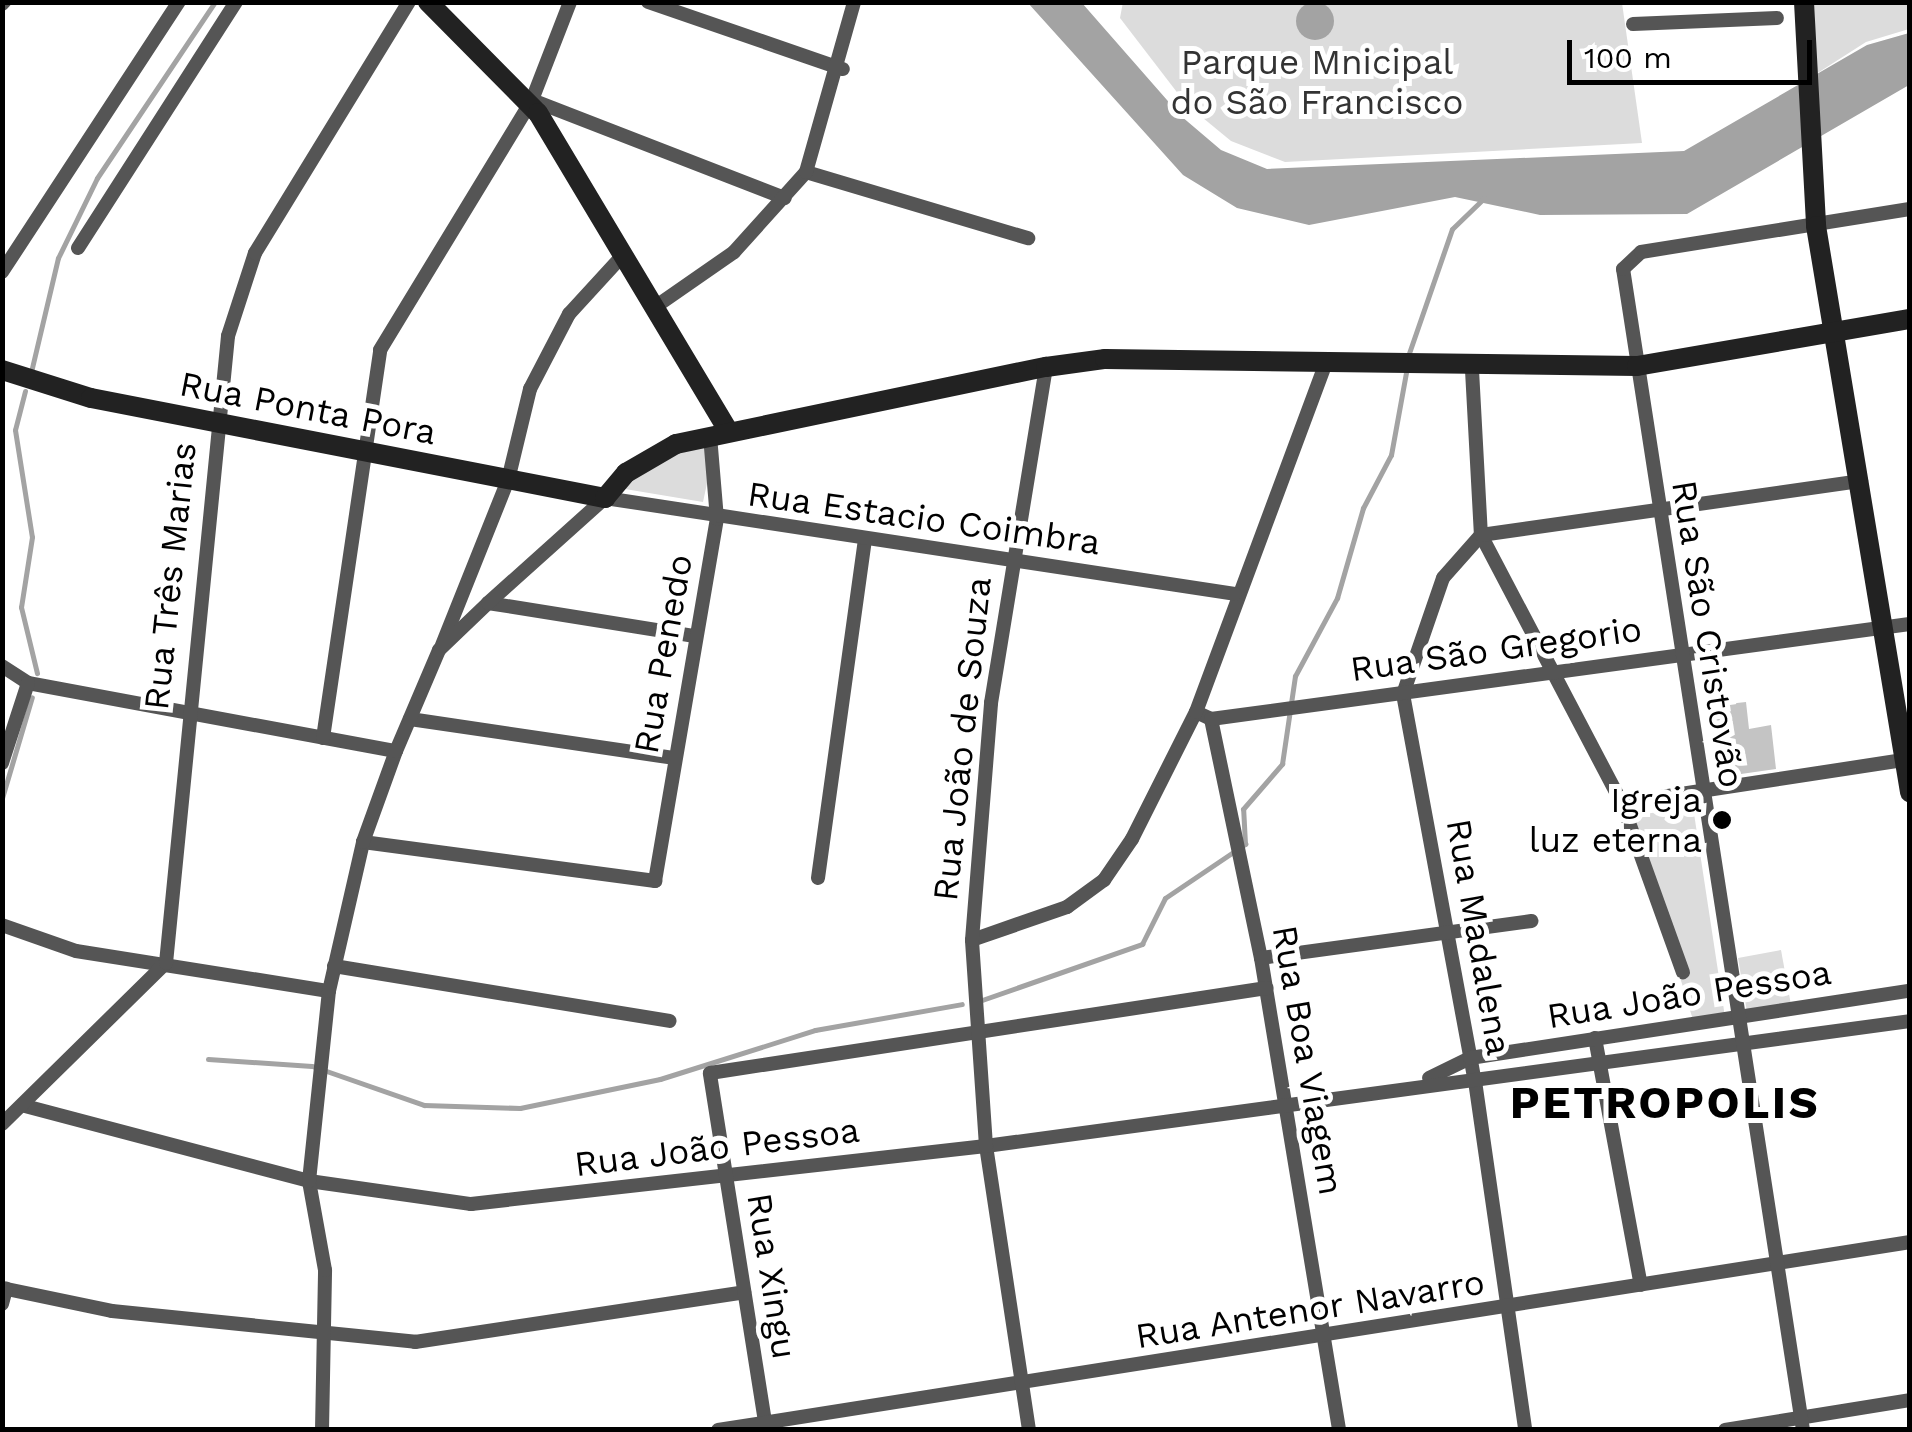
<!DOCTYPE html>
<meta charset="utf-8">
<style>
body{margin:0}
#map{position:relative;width:1912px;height:1432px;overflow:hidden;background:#fff;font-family:"Work Sans",sans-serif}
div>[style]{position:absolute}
.green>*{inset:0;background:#dcdcdc}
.water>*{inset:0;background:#a3a3a3}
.round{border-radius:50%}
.stream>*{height:5px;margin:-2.5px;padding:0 2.5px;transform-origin:2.5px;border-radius:2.5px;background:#a3a3a3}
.building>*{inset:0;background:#c4c4c4}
.street>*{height:14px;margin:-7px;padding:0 7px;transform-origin:7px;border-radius:7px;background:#555}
.secondary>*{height:20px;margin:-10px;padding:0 10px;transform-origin:10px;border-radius:10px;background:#222}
.dots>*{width:28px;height:28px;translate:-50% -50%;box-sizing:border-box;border:5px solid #fff;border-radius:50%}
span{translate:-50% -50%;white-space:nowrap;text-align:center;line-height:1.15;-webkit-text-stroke:10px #fff;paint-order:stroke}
.park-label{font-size:35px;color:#333}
.street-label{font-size:35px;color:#000}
.poi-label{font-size:35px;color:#000}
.right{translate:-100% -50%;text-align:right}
.district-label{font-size:45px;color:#000;font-weight:700;letter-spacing:2.5px}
.frame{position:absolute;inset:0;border:5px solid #000;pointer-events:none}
.scale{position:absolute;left:1567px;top:40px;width:245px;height:45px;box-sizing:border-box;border:5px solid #000;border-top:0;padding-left:12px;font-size:30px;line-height:35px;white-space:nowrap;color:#000;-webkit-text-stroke:8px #fff;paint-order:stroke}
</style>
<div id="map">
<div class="green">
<i style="clip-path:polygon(1123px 2px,1622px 3px,1642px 143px,1285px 162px,1231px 141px,1186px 104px,1120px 18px)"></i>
<i style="clip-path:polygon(1814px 3px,1909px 3px,1909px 29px,1866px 42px,1816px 74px)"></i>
<i style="clip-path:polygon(717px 437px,703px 502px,619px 488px,646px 464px)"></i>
<i style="clip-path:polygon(1693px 807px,1725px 1017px,1693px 1020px,1631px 816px)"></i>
<i style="clip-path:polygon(1781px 950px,1791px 1005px,1747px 1012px,1738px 958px)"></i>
</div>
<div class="water">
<i class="round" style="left:1296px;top:2px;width:38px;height:38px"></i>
<i style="clip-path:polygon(1028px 3px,1082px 3px,1181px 116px,1221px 150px,1267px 169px,1684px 151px,1867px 45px,1909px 33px,1909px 85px,1687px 214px,1540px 215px,1455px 197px,1309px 225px,1237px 208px,1183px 175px)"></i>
</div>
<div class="stream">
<i style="left:1408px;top:356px;width:134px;rotate:-70.9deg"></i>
<i style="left:1452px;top:229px;width:45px;rotate:-44.1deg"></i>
<i style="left:31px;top:372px;width:117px;rotate:-76.7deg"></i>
<i style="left:58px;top:258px;width:89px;rotate:-64deg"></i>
<i style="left:97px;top:178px;width:212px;rotate:-56.2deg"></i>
<i style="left:25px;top:391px;width:40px;rotate:104.4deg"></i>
<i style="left:15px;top:430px;width:108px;rotate:81deg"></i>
<i style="left:32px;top:537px;width:71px;rotate:98.9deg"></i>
<i style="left:21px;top:607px;width:68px;rotate:76.4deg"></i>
<i style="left:2px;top:798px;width:105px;rotate:-73.5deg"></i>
<i style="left:982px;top:1000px;width:170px;rotate:-19.3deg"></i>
<i style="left:1142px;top:944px;width:51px;rotate:-63.4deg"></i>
<i style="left:1165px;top:898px;width:97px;rotate:-34deg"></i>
<i style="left:1245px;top:844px;width:35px;rotate:-93deg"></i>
<i style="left:1243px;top:809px;width:60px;rotate:-49.1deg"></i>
<i style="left:1282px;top:764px;width:89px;rotate:-81.6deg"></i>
<i style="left:1295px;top:676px;width:89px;rotate:-61.7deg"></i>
<i style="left:1337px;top:598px;width:94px;rotate:-73.9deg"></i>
<i style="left:1363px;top:508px;width:60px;rotate:-62.2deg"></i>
<i style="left:1391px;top:455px;width:89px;rotate:-79.7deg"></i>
<i style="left:208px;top:1059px;width:104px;rotate:3.9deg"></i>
<i style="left:312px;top:1066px;width:119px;rotate:19.2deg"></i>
<i style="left:424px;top:1105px;width:96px;rotate:1.8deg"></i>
<i style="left:520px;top:1108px;width:143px;rotate:-11.7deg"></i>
<i style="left:660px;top:1079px;width:163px;rotate:-17.5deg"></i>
<i style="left:815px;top:1030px;width:149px;rotate:-10deg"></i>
</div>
<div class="building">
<i style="clip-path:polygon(1746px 702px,1749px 729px,1771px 725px,1776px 769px,1720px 777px,1710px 706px)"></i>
</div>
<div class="street">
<i style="left:648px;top:2px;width:206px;rotate:19deg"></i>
<i style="left:2px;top:4px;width:3px;rotate:-45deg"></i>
<i style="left:1633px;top:24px;width:144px;rotate:-2.4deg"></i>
<i style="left:532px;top:100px;width:271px;rotate:21.2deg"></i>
<i style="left:806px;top:172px;width:232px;rotate:16.6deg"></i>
<i style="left:78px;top:248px;width:292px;rotate:-57.3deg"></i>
<i style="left:2px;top:272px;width:323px;rotate:-56.8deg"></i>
<i style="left:655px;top:307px;width:96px;rotate:-34.8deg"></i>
<i style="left:734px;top:252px;width:108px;rotate:-48deg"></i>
<i style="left:806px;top:172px;width:177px;rotate:-74.2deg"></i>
<i style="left:1472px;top:370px;width:165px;rotate:86.9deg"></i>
<i style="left:1481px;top:535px;width:303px;rotate:62.3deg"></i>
<i style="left:1622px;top:803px;width:180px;rotate:70.2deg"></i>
<i style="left:1481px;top:535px;width:57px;rotate:131.5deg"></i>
<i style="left:1443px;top:578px;width:123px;rotate:109deg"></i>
<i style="left:1403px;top:694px;width:394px;rotate:79.5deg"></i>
<i style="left:1475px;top:1081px;width:353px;rotate:81.8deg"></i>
<i style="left:1481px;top:535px;width:384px;rotate:-8.1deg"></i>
<i style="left:488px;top:603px;width:208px;rotate:9.1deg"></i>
<i style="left:442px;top:645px;width:178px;rotate:-68.2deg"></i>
<i style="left:508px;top:480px;width:94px;rotate:-76.4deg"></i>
<i style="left:530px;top:389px;width:85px;rotate:-62.5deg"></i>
<i style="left:569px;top:314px;width:81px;rotate:-47.5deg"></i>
<i style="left:2px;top:666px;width:31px;rotate:33deg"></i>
<i style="left:28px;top:683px;width:374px;rotate:10.5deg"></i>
<i style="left:1196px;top:712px;width:17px;rotate:25deg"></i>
<i style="left:1211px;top:719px;width:244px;rotate:78.2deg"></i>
<i style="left:1261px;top:958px;width:478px;rotate:80.6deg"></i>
<i style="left:410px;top:719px;width:268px;rotate:8.4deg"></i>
<i style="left:1211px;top:719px;width:705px;rotate:-7.74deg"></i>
<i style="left:323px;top:738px;width:392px;rotate:-81.6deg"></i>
<i style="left:380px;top:350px;width:293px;rotate:-58.7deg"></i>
<i style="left:532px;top:100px;width:105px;rotate:-68.8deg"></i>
<i style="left:2px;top:763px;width:84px;rotate:-72deg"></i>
<i style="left:1622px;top:803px;width:291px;rotate:-8.7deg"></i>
<i style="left:363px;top:842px;width:295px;rotate:7.6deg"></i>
<i style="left:655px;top:881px;width:367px;rotate:-80.3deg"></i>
<i style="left:717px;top:519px;width:83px;rotate:-94.8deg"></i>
<i style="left:818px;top:878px;width:342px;rotate:-82.1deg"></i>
<i style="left:2px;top:925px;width:78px;rotate:19.4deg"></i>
<i style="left:76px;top:951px;width:256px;rotate:9deg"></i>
<i style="left:972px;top:940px;width:101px;rotate:-19.2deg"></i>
<i style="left:1067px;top:907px;width:46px;rotate:-36.1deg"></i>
<i style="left:1104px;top:880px;width:50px;rotate:-55.7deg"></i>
<i style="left:1132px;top:839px;width:142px;rotate:-63.3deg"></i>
<i style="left:1196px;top:712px;width:370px;rotate:-69.6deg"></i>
<i style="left:1261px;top:958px;width:273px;rotate:-7.8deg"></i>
<i style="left:334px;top:966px;width:340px;rotate:9.3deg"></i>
<i style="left:1595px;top:1038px;width:251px;rotate:79.5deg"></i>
<i style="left:1429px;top:1078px;width:46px;rotate:-26deg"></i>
<i style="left:1470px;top:1058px;width:445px;rotate:-8.7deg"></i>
<i style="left:25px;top:1106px;width:294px;rotate:14.8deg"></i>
<i style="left:309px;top:1181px;width:164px;rotate:8.1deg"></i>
<i style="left:471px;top:1204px;width:518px;rotate:-6.43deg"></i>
<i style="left:986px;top:1146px;width:932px;rotate:-7.7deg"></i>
<i style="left:2px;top:1124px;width:230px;rotate:-44.5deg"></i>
<i style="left:166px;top:963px;width:630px;rotate:-84.35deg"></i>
<i style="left:228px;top:336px;width:87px;rotate:-72deg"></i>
<i style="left:255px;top:253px;width:294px;rotate:-58.5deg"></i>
<i style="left:2px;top:1288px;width:112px;rotate:11.8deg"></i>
<i style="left:112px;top:1311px;width:305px;rotate:5.8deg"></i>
<i style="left:415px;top:1342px;width:333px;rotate:-8.6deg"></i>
<i style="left:2px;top:1304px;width:16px;rotate:-75deg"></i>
<i style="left:766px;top:1428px;width:359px;rotate:-99deg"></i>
<i style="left:710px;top:1073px;width:563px;rotate:-8.68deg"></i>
<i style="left:322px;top:1430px;width:160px;rotate:-88.9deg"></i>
<i style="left:325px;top:1270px;width:90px;rotate:-100.2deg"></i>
<i style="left:309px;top:1181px;width:191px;rotate:-84deg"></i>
<i style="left:329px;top:991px;width:153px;rotate:-77.1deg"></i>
<i style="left:363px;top:842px;width:97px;rotate:-70.1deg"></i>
<i style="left:396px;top:751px;width:110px;rotate:-66.9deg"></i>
<i style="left:439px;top:650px;width:68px;rotate:-43.8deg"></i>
<i style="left:488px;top:603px;width:157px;rotate:-41.9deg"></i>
<i style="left:605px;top:498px;width:637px;rotate:8.66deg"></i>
<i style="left:718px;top:1430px;width:1207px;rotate:-8.96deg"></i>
<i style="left:1029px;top:1430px;width:287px;rotate:-98.6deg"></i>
<i style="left:986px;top:1146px;width:206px;rotate:-93.9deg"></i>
<i style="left:972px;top:940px;width:238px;rotate:-85.4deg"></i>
<i style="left:991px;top:703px;width:340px;rotate:-80.7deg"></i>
<i style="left:1725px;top:1430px;width:187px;rotate:-9.2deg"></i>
<i style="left:1803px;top:1430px;width:1175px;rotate:-98.81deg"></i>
<i style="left:1623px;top:269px;width:25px;rotate:-43deg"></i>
<i style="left:1641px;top:252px;width:272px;rotate:-9.1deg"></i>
</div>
<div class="secondary">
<i style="left:428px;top:2px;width:156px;rotate:45.3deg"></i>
<i style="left:538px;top:113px;width:372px;rotate:59.1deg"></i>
<i style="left:1804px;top:2px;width:224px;rotate:86.9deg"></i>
<i style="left:1816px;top:226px;width:574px;rotate:80.57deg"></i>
<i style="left:2px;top:370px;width:93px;rotate:17.5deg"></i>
<i style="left:91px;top:398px;width:524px;rotate:11.01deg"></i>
<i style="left:605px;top:498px;width:33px;rotate:-50deg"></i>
<i style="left:626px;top:473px;width:58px;rotate:-30.1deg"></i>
<i style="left:676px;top:444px;width:378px;rotate:-11.8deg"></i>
<i style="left:1046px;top:367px;width:60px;rotate:-7.7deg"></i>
<i style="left:1105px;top:359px;width:532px;rotate:0.75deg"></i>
<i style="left:1637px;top:366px;width:277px;rotate:-9.8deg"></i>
</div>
<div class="dots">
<i style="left:1722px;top:820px;background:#000"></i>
</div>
<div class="park-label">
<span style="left:1317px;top:82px">Parque Mnicipal<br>do São Francisco</span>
</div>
<div class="street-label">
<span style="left:308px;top:408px;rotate:11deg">Rua Ponta Pora</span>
<span style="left:924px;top:518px;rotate:8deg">Rua Estacio Coimbra</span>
<span style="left:170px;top:576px;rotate:-84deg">Rua Três Marias</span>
<span style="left:1708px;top:634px;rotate:81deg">Rua São Cristovão</span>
<span style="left:1496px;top:649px;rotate:-8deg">Rua São Gregorio</span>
<span style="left:663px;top:654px;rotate:-80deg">Rua Penedo</span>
<span style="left:962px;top:739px;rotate:-84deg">Rua João de Souza</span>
<span style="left:1479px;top:937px;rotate:80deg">Rua Madalena</span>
<span style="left:1689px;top:994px;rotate:-9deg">Rua João Pessoa</span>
<span style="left:1308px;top:1060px;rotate:80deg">Rua Boa Viagem</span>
<span style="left:717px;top:1147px;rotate:-7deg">Rua João Pessoa</span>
<span style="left:772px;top:1276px;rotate:81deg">Rua Xingu</span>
<span style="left:1310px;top:1309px;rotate:-9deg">Rua Antenor Navarro</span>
</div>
<div class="poi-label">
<span class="right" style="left:1702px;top:820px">Igreja<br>luz eterna</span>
</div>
<div class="district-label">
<span style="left:1665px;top:1103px">PETROPOLIS</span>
</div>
<div class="frame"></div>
<div class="scale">100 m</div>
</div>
